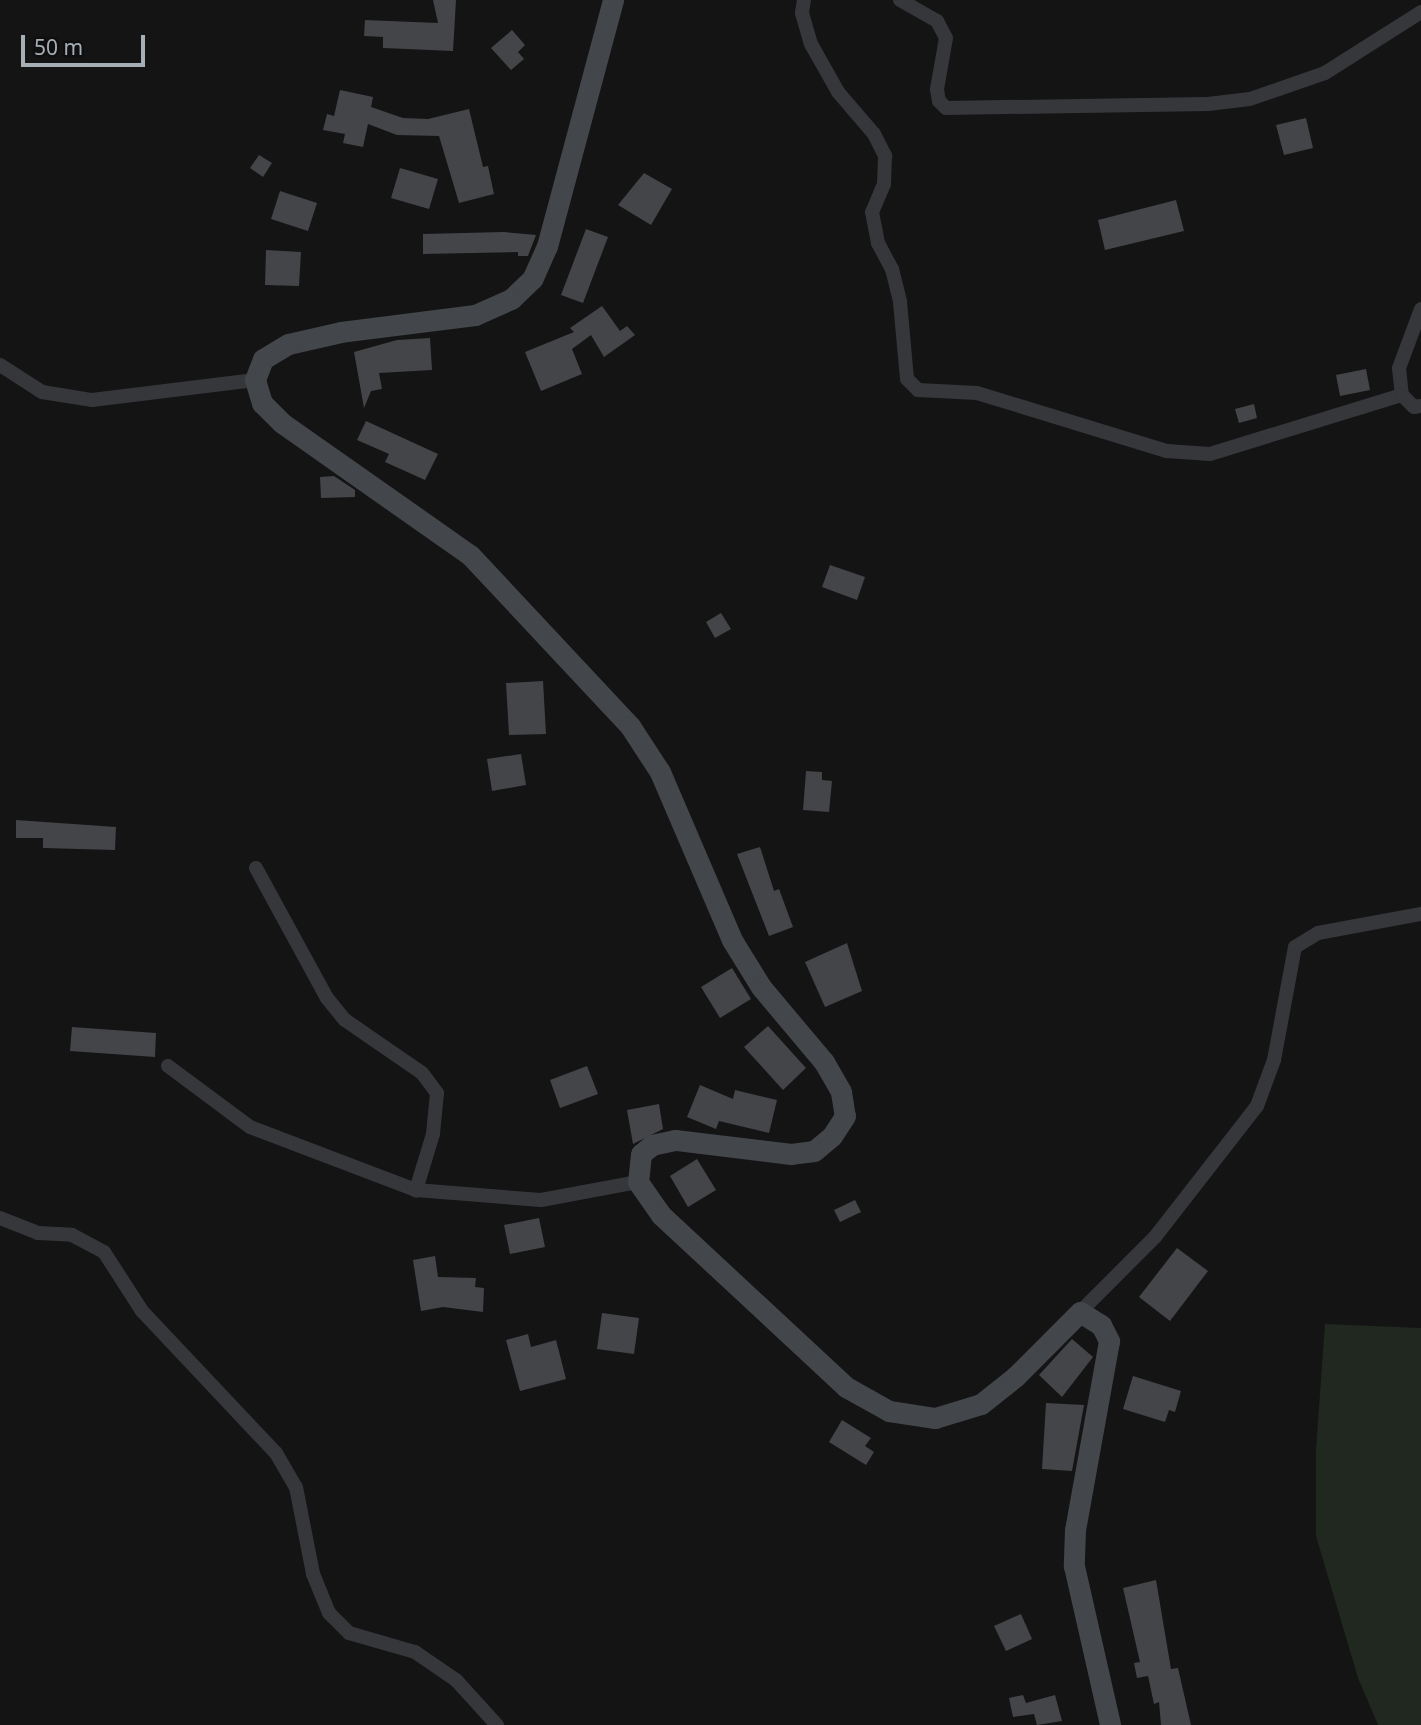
<!DOCTYPE html>
<style>
body{margin:0}
#map{position:relative;width:1421px;height:1725px;overflow:hidden;background:#141415;font-family:"Noto Sans",sans-serif}
div>[style]{position:absolute}
.green>*{inset:0;background:#202820}
.building>*{inset:0;background:#434548}
.minor>*{height:14px;margin:-7px;padding:0 7px;transform-origin:7px;border-radius:7px;background:#35373a}
.secondary>*{height:21px;margin:-10.5px;padding:0 10.5px;transform-origin:10.5px;border-radius:10.5px;background:#43464a}
span{translate:-50% -50%;white-space:nowrap;text-align:center;line-height:1.15;-webkit-text-stroke:6px #0f0f10;paint-order:stroke}
.scale{position:absolute;left:21px;top:35px;width:124px;height:32px;box-sizing:border-box;border:4px solid #a6aeb6;border-top:0;padding-left:9px;font-size:21px;line-height:24px;white-space:nowrap;color:#a6aeb6;-webkit-text-stroke:5px #0f0f10;paint-order:stroke}
</style>
<div id="map">
<div class="green">
<i style="clip-path:polygon(1325px 1324px,1421px 1328px,1421px 1725px,1378px 1725px,1358px 1678px,1316px 1536px,1316px 1450px)"></i>
</div>
<div class="building">
<i style="clip-path:polygon(433px 0,456px 0,453px 51px,383px 48px,383px 37px,364px 36px,365px 20px,438px 23px)"></i>
<i style="clip-path:polygon(512px 30px,525px 45px,518px 52px,524px 59px,511px 70px,491px 48px)"></i>
<i style="clip-path:polygon(340px 90px,373px 97px,371px 107px,403px 118px,428px 119px,469px 109px,483px 167px,488px 166px,494px 194px,459px 203px,439px 136px,397px 135px,368px 124px,363px 147px,343px 143px,345px 134px,323px 130px,327px 114px,334px 116px)"></i>
<i style="clip-path:polygon(1306px 118px,1313px 148px,1284px 155px,1276px 125px)"></i>
<i style="clip-path:polygon(259px 155px,272px 163px,263px 177px,250px 168px)"></i>
<i style="clip-path:polygon(400px 168px,438px 179px,429px 209px,391px 198px)"></i>
<i style="clip-path:polygon(644px 173px,672px 189px,651px 225px,618px 205px)"></i>
<i style="clip-path:polygon(280px 191px,317px 203px,308px 231px,271px 219px)"></i>
<i style="clip-path:polygon(1176px 200px,1184px 231px,1105px 250px,1098px 220px)"></i>
<i style="clip-path:polygon(586px 229px,608px 237px,583px 303px,561px 295px)"></i>
<i style="clip-path:polygon(504px 232px,536px 235px,528px 256px,518px 256px,518px 252px,423px 254px,423px 234px)"></i>
<i style="clip-path:polygon(266px 250px,301px 252px,299px 286px,265px 285px)"></i>
<i style="clip-path:polygon(602px 306px,620px 331px,627px 326px,635px 335px,604px 357px,591px 335px,572px 349px,582px 374px,541px 391px,525px 352px,574px 332px,570px 328px)"></i>
<i style="clip-path:polygon(430px 338px,432px 370px,379px 373px,382px 389px,371px 391px,364px 408px,354px 352px,397px 340px)"></i>
<i style="clip-path:polygon(1366px 369px,1370px 390px,1340px 396px,1336px 375px)"></i>
<i style="clip-path:polygon(1254px 404px,1257px 418px,1239px 423px,1235px 409px)"></i>
<i style="clip-path:polygon(366px 421px,438px 454px,425px 480px,385px 462px,389px 454px,357px 440px)"></i>
<i style="clip-path:polygon(334px 476px,355px 490px,355px 497px,321px 498px,320px 477px)"></i>
<i style="clip-path:polygon(830px 565px,865px 577px,857px 600px,822px 587px)"></i>
<i style="clip-path:polygon(721px 613px,731px 629px,715px 638px,706px 622px)"></i>
<i style="clip-path:polygon(543px 681px,546px 734px,509px 735px,506px 683px)"></i>
<i style="clip-path:polygon(521px 754px,526px 785px,492px 791px,487px 759px)"></i>
<i style="clip-path:polygon(806px 771px,822px 772px,822px 780px,832px 781px,829px 812px,803px 810px)"></i>
<i style="clip-path:polygon(16px 820px,116px 827px,115px 850px,43px 848px,43px 838px,16px 838px)"></i>
<i style="clip-path:polygon(760px 847px,774px 891px,779px 889px,793px 927px,769px 936px,737px 854px)"></i>
<i style="clip-path:polygon(847px 943px,862px 991px,825px 1007px,805px 962px)"></i>
<i style="clip-path:polygon(732px 968px,751px 999px,720px 1018px,701px 987px)"></i>
<i style="clip-path:polygon(768px 1026px,806px 1068px,783px 1090px,744px 1047px)"></i>
<i style="clip-path:polygon(72px 1027px,156px 1033px,155px 1057px,70px 1051px)"></i>
<i style="clip-path:polygon(587px 1066px,598px 1094px,560px 1108px,550px 1080px)"></i>
<i style="clip-path:polygon(700px 1085px,733px 1099px,735px 1090px,777px 1100px,769px 1133px,719px 1121px,716px 1129px,687px 1117px)"></i>
<i style="clip-path:polygon(659px 1104px,663px 1129px,633px 1144px,627px 1110px)"></i>
<i style="clip-path:polygon(697px 1159px,716px 1190px,688px 1207px,670px 1176px)"></i>
<i style="clip-path:polygon(855px 1200px,861px 1212px,840px 1222px,834px 1210px)"></i>
<i style="clip-path:polygon(539px 1218px,545px 1247px,510px 1254px,504px 1225px)"></i>
<i style="clip-path:polygon(1177px 1248px,1208px 1271px,1170px 1321px,1139px 1297px)"></i>
<i style="clip-path:polygon(435px 1256px,438px 1277px,476px 1278px,475px 1287px,484px 1288px,483px 1312px,443px 1307px,421px 1311px,413px 1260px)"></i>
<i style="clip-path:polygon(602px 1313px,639px 1318px,634px 1354px,597px 1349px)"></i>
<i style="clip-path:polygon(528px 1334px,531px 1347px,556px 1340px,566px 1379px,520px 1391px,506px 1340px)"></i>
<i style="clip-path:polygon(1072px 1339px,1093px 1357px,1062px 1397px,1039px 1375px)"></i>
<i style="clip-path:polygon(1133px 1376px,1181px 1391px,1175px 1412px,1169px 1410px,1165px 1422px,1123px 1409px)"></i>
<i style="clip-path:polygon(1046px 1403px,1084px 1405px,1072px 1471px,1042px 1469px)"></i>
<i style="clip-path:polygon(842px 1420px,871px 1438px,865px 1446px,874px 1452px,866px 1465px,829px 1442px)"></i>
<i style="clip-path:polygon(1156px 1580px,1171px 1669px,1178px 1668px,1191px 1725px,1161px 1725px,1159px 1702px,1154px 1704px,1148px 1676px,1137px 1678px,1134px 1663px,1140px 1662px,1123px 1588px)"></i>
<i style="clip-path:polygon(1021px 1614px,1032px 1639px,1006px 1651px,994px 1626px)"></i>
<i style="clip-path:polygon(1023px 1695px,1026px 1703px,1055px 1695px,1062px 1721px,1037px 1725px,1034px 1714px,1013px 1717px,1009px 1698px)"></i>
</div>
<div class="minor">
<i style="left:804px;top:0;width:13px;rotate:99deg"></i>
<i style="left:802px;top:13px;width:32px;rotate:74deg"></i>
<i style="left:811px;top:44px;width:55px;rotate:60.6deg"></i>
<i style="left:838px;top:92px;width:55px;rotate:49.4deg"></i>
<i style="left:874px;top:134px;width:25px;rotate:63deg"></i>
<i style="left:885px;top:156px;width:28px;rotate:92deg"></i>
<i style="left:884px;top:184px;width:30px;rotate:113deg"></i>
<i style="left:872px;top:212px;width:32px;rotate:79deg"></i>
<i style="left:878px;top:243px;width:30px;rotate:62deg"></i>
<i style="left:892px;top:269px;width:34px;rotate:76deg"></i>
<i style="left:900px;top:302px;width:77px;rotate:84.8deg"></i>
<i style="left:907px;top:379px;width:16px;rotate:45deg"></i>
<i style="left:918px;top:390px;width:59px;rotate:2.9deg"></i>
<i style="left:977px;top:393px;width:199px;rotate:17deg"></i>
<i style="left:1167px;top:451px;width:43px;rotate:4deg"></i>
<i style="left:1210px;top:454px;width:201px;rotate:-17.1deg"></i>
<i style="left:900px;top:0;width:43px;rotate:29.6deg"></i>
<i style="left:937px;top:21px;width:19px;rotate:62deg"></i>
<i style="left:946px;top:38px;width:52px;rotate:100deg"></i>
<i style="left:937px;top:89px;width:12px;rotate:81deg"></i>
<i style="left:939px;top:101px;width:10px;rotate:45deg"></i>
<i style="left:946px;top:108px;width:262px;rotate:-0.9deg"></i>
<i style="left:1208px;top:104px;width:42px;rotate:-6.8deg"></i>
<i style="left:1250px;top:99px;width:79px;rotate:-19.1deg"></i>
<i style="left:1325px;top:73px;width:114px;rotate:-32.4deg"></i>
<i style="left:1421px;top:309px;width:63px;rotate:110.4deg"></i>
<i style="left:1399px;top:368px;width:27px;rotate:84deg"></i>
<i style="left:1402px;top:395px;width:17px;rotate:45deg"></i>
<i style="left:1414px;top:407px;width:7px;rotate:-8deg"></i>
<i style="left:0;top:365px;width:50px;rotate:32.7deg"></i>
<i style="left:42px;top:392px;width:51px;rotate:9.1deg"></i>
<i style="left:92px;top:400px;width:164px;rotate:-7deg"></i>
<i style="left:256px;top:868px;width:148px;rotate:61.4deg"></i>
<i style="left:327px;top:998px;width:28px;rotate:51deg"></i>
<i style="left:345px;top:1020px;width:93px;rotate:34.5deg"></i>
<i style="left:422px;top:1073px;width:25px;rotate:53deg"></i>
<i style="left:437px;top:1093px;width:41px;rotate:95.6deg"></i>
<i style="left:433px;top:1134px;width:59px;rotate:106.9deg"></i>
<i style="left:168px;top:1066px;width:102px;rotate:36.6deg"></i>
<i style="left:250px;top:1127px;width:178px;rotate:20.8deg"></i>
<i style="left:416px;top:1190px;width:125px;rotate:4.6deg"></i>
<i style="left:541px;top:1200px;width:99px;rotate:-10.5deg"></i>
<i style="left:0;top:1218px;width:41px;rotate:21.5deg"></i>
<i style="left:38px;top:1233px;width:34px;rotate:3deg"></i>
<i style="left:72px;top:1235px;width:36px;rotate:28deg"></i>
<i style="left:104px;top:1252px;width:70px;rotate:57.2deg"></i>
<i style="left:142px;top:1311px;width:195px;rotate:46.7deg"></i>
<i style="left:276px;top:1453px;width:39px;rotate:60deg"></i>
<i style="left:296px;top:1487px;width:89px;rotate:78.9deg"></i>
<i style="left:313px;top:1574px;width:42px;rotate:67.7deg"></i>
<i style="left:329px;top:1613px;width:28px;rotate:45deg"></i>
<i style="left:349px;top:1633px;width:69px;rotate:16.1deg"></i>
<i style="left:415px;top:1652px;width:50px;rotate:34.3deg"></i>
<i style="left:456px;top:1680px;width:61px;rotate:47.7deg"></i>
<i style="left:1080px;top:1312px;width:106px;rotate:-45deg"></i>
<i style="left:1155px;top:1237px;width:166px;rotate:-52.1deg"></i>
<i style="left:1257px;top:1106px;width:49px;rotate:-69.7deg"></i>
<i style="left:1274px;top:1060px;width:115px;rotate:-79.5deg"></i>
<i style="left:1295px;top:947px;width:27px;rotate:-31deg"></i>
<i style="left:1318px;top:933px;width:105px;rotate:-10.5deg"></i>
</div>
<div class="secondary">
<i style="left:613px;top:0;width:255px;rotate:105deg"></i>
<i style="left:547px;top:246px;width:36px;rotate:114deg"></i>
<i style="left:532px;top:279px;width:29px;rotate:136deg"></i>
<i style="left:511px;top:299px;width:39px;rotate:156deg"></i>
<i style="left:475px;top:315px;width:135px;rotate:172.8deg"></i>
<i style="left:341px;top:332px;width:54px;rotate:167.2deg"></i>
<i style="left:288px;top:344px;width:29px;rotate:149deg"></i>
<i style="left:263px;top:359px;width:22px;rotate:111deg"></i>
<i style="left:255px;top:380px;width:24px;rotate:73deg"></i>
<i style="left:262px;top:403px;width:28px;rotate:45deg"></i>
<i style="left:282px;top:423px;width:230px;rotate:35.1deg"></i>
<i style="left:470px;top:555px;width:234px;rotate:46.9deg"></i>
<i style="left:630px;top:726px;width:55px;rotate:56.9deg"></i>
<i style="left:660px;top:772px;width:183px;rotate:66.8deg"></i>
<i style="left:732px;top:940px;width:55px;rotate:58.3deg"></i>
<i style="left:761px;top:987px;width:98px;rotate:50deg"></i>
<i style="left:824px;top:1062px;width:34px;rotate:60deg"></i>
<i style="left:841px;top:1092px;width:24px;rotate:81deg"></i>
<i style="left:845px;top:1116px;width:24px;rotate:123deg"></i>
<i style="left:832px;top:1136px;width:23px;rotate:140deg"></i>
<i style="left:814px;top:1151px;width:23px;rotate:173deg"></i>
<i style="left:791px;top:1154px;width:117px;rotate:-173.1deg"></i>
<i style="left:675px;top:1140px;width:24px;rotate:168deg"></i>
<i style="left:652px;top:1145px;width:14px;rotate:141deg"></i>
<i style="left:641px;top:1154px;width:28px;rotate:96deg"></i>
<i style="left:638px;top:1182px;width:40px;rotate:55.1deg"></i>
<i style="left:661px;top:1215px;width:253px;rotate:42.9deg"></i>
<i style="left:846px;top:1387px;width:49px;rotate:29.2deg"></i>
<i style="left:889px;top:1411px;width:47px;rotate:8.7deg"></i>
<i style="left:935px;top:1418px;width:48px;rotate:-16.9deg"></i>
<i style="left:981px;top:1404px;width:43px;rotate:-38.5deg"></i>
<i style="left:1015px;top:1377px;width:92px;rotate:-45deg"></i>
<i style="left:1080px;top:1312px;width:25px;rotate:32deg"></i>
<i style="left:1101px;top:1325px;width:18px;rotate:63deg"></i>
<i style="left:1109px;top:1341px;width:192px;rotate:100.2deg"></i>
<i style="left:1075px;top:1530px;width:36px;rotate:92deg"></i>
<i style="left:1074px;top:1566px;width:163px;rotate:77.2deg"></i>
</div>
<div class="scale">50 m</div>
</div>
